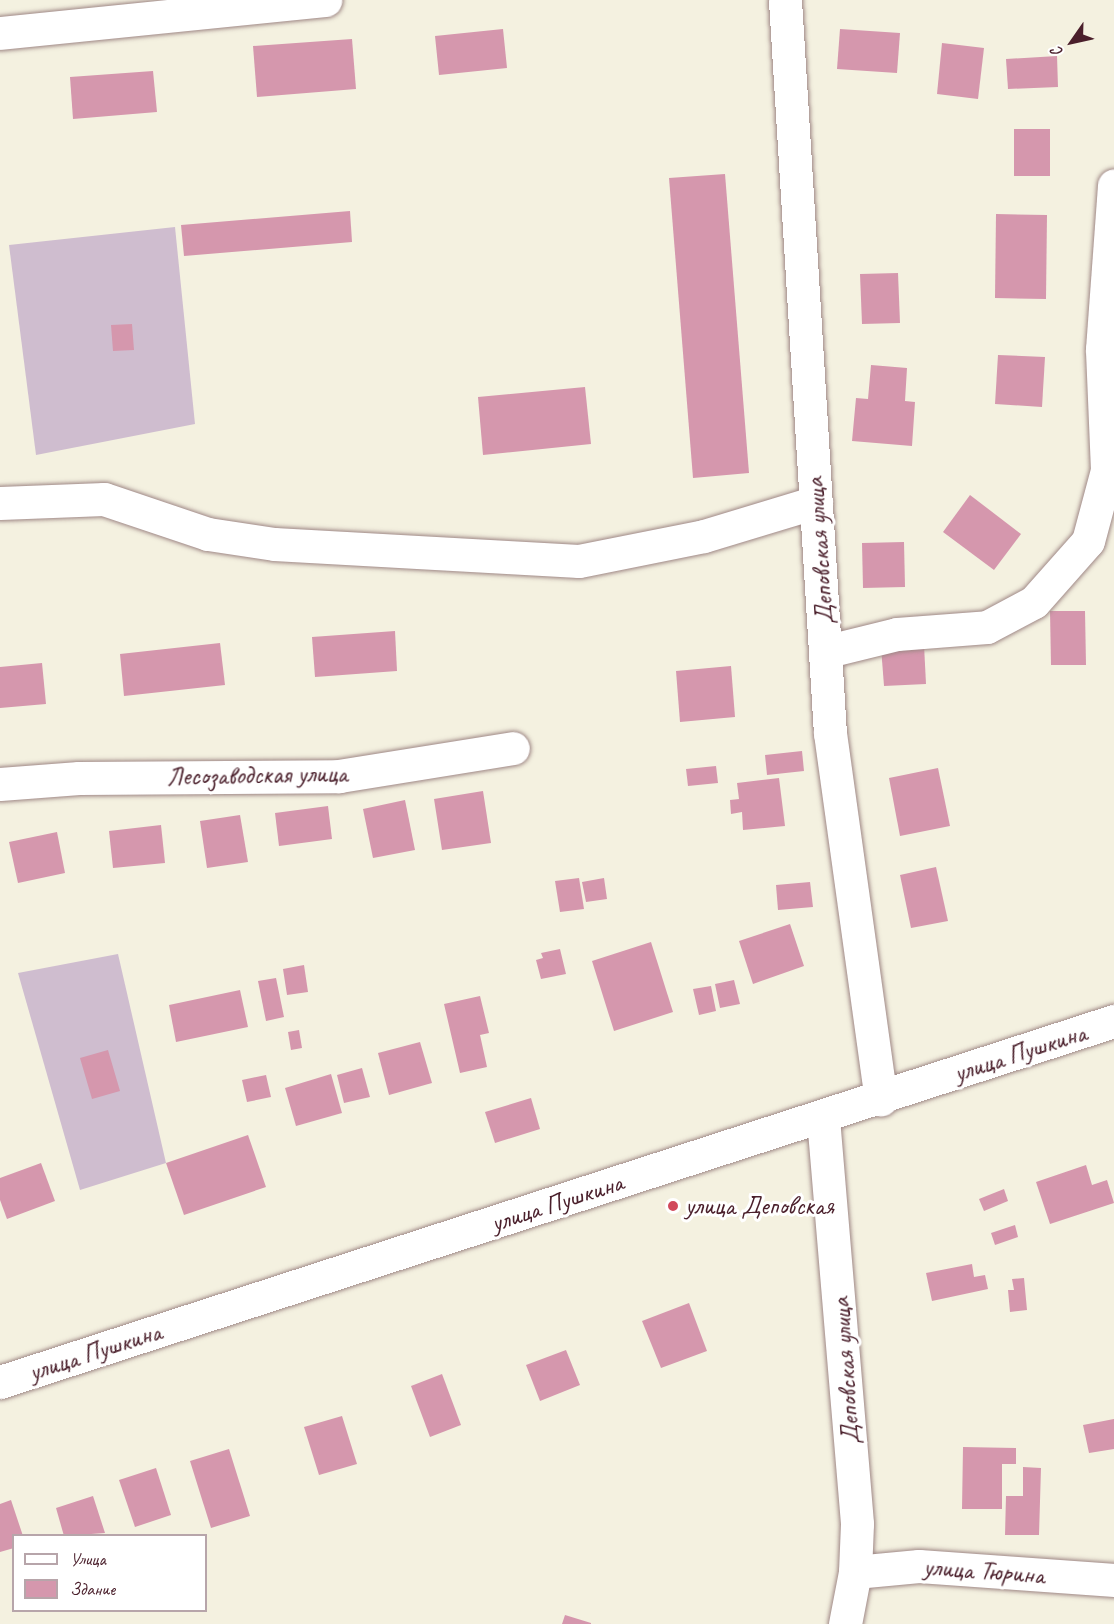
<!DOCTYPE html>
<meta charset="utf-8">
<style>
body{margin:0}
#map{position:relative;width:1114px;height:1624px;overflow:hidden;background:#f4f1e0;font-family:Caveat,sans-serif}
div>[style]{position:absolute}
.industrial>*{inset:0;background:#cfbdcf}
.building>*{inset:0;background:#d597ad}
.roads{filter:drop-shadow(0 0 2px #9f8886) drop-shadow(0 0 2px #9f8886)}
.minor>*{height:33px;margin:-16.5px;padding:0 16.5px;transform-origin:16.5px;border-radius:16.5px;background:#fff}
.dots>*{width:16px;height:16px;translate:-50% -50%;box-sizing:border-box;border:3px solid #fff;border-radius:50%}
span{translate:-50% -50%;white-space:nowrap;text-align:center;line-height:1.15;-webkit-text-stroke:6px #fff;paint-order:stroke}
.street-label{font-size:26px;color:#4a1f2b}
.poi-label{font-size:26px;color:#4a1f2b}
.left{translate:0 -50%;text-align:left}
.legend{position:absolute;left:12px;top:1534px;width:195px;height:78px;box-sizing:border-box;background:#fff;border:2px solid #b7a5aa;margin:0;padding:8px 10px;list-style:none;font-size:18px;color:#4a1f2b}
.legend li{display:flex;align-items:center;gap:12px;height:30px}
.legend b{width:30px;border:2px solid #b7a5aa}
.north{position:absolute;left:1042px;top:12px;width:60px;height:60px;-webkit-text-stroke:4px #fff;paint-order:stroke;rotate:236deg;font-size:16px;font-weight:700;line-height:24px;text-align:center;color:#4a1f2b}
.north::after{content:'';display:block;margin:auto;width:21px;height:27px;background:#4a1f2b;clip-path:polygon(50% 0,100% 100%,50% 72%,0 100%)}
</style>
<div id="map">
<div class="industrial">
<i style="clip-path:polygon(175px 227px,195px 424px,36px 455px,9px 245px)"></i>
<i style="clip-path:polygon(118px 954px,166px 1163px,80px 1190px,18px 973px)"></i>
</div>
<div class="building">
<i style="clip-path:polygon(503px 29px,507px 68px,439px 75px,435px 36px)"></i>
<i style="clip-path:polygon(840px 29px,900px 33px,897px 73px,837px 69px)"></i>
<i style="clip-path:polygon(352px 39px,356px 89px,257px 97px,253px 46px)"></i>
<i style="clip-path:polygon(942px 43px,984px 48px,978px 99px,937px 94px)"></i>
<i style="clip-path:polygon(1057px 56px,1058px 87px,1008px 89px,1006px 59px)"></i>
<i style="clip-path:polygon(153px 71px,157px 112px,73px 119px,70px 77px)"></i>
<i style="clip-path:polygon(1014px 129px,1050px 129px,1050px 176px,1014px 176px)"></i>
<i style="clip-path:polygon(725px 174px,749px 473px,693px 478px,669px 178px)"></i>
<i style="clip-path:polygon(350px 211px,352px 242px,184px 256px,181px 225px)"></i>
<i style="clip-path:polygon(996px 214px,1047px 215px,1046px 299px,995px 298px)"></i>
<i style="clip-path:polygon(898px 273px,900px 323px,862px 324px,860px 274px)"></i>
<i style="clip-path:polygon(132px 324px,134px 350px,113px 351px,111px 325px)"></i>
<i style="clip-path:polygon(998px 355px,1045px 357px,1042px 407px,995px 404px)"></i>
<i style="clip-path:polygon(871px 365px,907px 368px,905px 401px,915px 402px,912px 446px,852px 441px,856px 398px,868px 399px)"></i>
<i style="clip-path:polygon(585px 387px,591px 444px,483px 455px,478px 397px)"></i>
<i style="clip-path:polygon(970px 495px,1021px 534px,994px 570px,943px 532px)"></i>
<i style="clip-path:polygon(904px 542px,905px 587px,863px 588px,862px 543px)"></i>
<i style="clip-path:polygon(1050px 611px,1085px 611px,1086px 665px,1051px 665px)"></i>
<i style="clip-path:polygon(395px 631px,397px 671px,315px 677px,312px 637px)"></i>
<i style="clip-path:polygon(220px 643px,225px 685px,124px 696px,120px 654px)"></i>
<i style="clip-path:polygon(924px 645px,926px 684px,884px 686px,881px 647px)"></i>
<i style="clip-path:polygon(42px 663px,46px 704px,0 708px,0 667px)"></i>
<i style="clip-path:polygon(731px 666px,735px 717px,680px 722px,676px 671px)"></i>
<i style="clip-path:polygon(802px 751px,804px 771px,767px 775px,765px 755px)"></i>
<i style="clip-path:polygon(716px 766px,718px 783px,688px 786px,686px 769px)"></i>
<i style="clip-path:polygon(938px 768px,950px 826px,900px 836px,889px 778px)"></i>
<i style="clip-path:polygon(779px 778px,785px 826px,743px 830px,742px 812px,731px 814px,730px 800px,739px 799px,737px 783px)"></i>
<i style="clip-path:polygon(483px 791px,491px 843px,442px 850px,434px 799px)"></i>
<i style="clip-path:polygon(405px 800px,415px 850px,373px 858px,363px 809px)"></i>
<i style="clip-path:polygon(328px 806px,332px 839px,279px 846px,275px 813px)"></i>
<i style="clip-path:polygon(240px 815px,248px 862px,207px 868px,200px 821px)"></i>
<i style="clip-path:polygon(161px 825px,165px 863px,113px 868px,109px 831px)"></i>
<i style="clip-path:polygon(57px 832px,65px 873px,18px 883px,9px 842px)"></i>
<i style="clip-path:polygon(936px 867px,948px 921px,911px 928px,900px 875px)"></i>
<i style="clip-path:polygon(579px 878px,584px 909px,560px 912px,555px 881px)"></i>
<i style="clip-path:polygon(604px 878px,607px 899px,586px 902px,582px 882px)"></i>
<i style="clip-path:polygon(810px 882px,813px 907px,778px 910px,776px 885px)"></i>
<i style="clip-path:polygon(790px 924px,804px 966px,753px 984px,739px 941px)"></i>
<i style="clip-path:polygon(651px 942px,673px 1012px,614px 1031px,592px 961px)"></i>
<i style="clip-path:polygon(560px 949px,566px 974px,541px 979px,536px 960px,543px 958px,541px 953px)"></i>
<i style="clip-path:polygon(304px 965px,308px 992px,287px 995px,283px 969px)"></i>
<i style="clip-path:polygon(276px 978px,284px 1017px,266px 1021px,258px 981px)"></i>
<i style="clip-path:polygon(734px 980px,740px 1004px,720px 1008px,715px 984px)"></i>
<i style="clip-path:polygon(711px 986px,716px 1011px,699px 1015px,693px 989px)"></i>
<i style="clip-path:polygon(240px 990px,248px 1027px,176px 1042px,169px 1005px)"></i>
<i style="clip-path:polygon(480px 996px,489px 1033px,480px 1035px,487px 1067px,460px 1073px,444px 1004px)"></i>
<i style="clip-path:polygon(299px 1030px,302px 1048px,291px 1050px,288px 1032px)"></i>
<i style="clip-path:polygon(420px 1042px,432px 1083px,389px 1095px,378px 1053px)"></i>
<i style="clip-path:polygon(108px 1050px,120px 1091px,92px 1099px,80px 1058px)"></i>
<i style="clip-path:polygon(362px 1068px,370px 1097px,344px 1103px,337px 1075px)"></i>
<i style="clip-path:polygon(331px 1074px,342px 1113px,296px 1126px,285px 1088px)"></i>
<i style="clip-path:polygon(266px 1075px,271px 1097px,247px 1102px,242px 1080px)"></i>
<i style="clip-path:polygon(531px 1098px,540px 1129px,495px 1143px,485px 1112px)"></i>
<i style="clip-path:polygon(248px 1135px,266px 1187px,184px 1215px,166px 1163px)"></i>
<i style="clip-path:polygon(41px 1163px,55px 1201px,7px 1219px,0 1200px,0 1178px)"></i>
<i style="clip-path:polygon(1086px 1165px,1092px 1185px,1107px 1180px,1114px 1203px,1050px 1224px,1036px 1182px)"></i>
<i style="clip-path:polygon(1004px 1189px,1008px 1201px,984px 1211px,979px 1199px)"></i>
<i style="clip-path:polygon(1015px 1225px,1018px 1237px,995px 1245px,991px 1233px)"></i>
<i style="clip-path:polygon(972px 1264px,974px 1277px,985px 1275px,988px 1289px,932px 1301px,926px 1273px)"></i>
<i style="clip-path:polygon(1024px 1278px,1027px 1310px,1010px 1312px,1008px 1290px,1014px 1290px,1012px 1279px)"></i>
<i style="clip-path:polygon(689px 1303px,707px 1351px,661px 1368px,642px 1321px)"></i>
<i style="clip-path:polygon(566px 1350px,580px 1385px,540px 1401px,526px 1365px)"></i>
<i style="clip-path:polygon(442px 1374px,461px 1425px,430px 1437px,411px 1386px)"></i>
<i style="clip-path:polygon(342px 1416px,357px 1464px,319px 1475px,304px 1427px)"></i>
<i style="clip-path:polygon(1114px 1419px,1114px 1449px,1089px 1453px,1083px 1425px)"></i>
<i style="clip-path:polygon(963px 1447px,1016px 1448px,1016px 1464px,1002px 1464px,1002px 1509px,962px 1509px)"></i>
<i style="clip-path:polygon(229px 1449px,250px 1516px,211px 1528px,190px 1461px)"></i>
<i style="clip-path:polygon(1023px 1467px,1041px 1468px,1039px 1535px,1005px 1535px,1006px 1496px,1023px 1496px)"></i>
<i style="clip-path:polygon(156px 1468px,171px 1515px,135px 1527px,119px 1480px)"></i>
<i style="clip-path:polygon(93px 1496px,105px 1533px,64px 1536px,56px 1508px)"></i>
<i style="clip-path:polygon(11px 1500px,23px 1536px,14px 1536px,14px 1548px,0 1552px,0 1504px)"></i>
<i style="clip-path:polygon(565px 1615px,591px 1623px,591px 1624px,562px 1624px)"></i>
</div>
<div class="roads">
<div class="minor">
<i style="left:785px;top:0;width:734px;rotate:86.49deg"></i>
<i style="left:830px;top:733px;width:370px;rotate:82.1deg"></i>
<i style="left:0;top:33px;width:327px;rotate:-5.8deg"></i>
<i style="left:0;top:503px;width:104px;rotate:-2.2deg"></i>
<i style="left:104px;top:499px;width:110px;rotate:18.6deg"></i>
<i style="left:208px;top:534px;width:67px;rotate:8.6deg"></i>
<i style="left:274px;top:544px;width:305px;rotate:3.2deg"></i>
<i style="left:579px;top:561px;width:127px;rotate:-11.3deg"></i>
<i style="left:704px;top:536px;width:117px;rotate:-16.9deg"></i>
<i style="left:828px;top:651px;width:71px;rotate:-13.8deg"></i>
<i style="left:897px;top:634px;width:90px;rotate:-4.4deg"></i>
<i style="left:987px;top:627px;width:53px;rotate:-28deg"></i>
<i style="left:1034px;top:602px;width:81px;rotate:-48.5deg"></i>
<i style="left:1088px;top:541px;width:73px;rotate:-75deg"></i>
<i style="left:1107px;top:470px;width:121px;rotate:-92.4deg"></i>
<i style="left:1102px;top:349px;width:164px;rotate:-85.8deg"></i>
<i style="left:0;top:784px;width:79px;rotate:-4.3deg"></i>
<i style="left:79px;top:778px;width:260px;rotate:-0.4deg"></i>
<i style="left:339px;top:776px;width:176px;rotate:-9.1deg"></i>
<i style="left:823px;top:1118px;width:407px;rotate:85.2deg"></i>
<i style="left:857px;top:1524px;width:48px;rotate:92.4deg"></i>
<i style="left:855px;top:1572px;width:53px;rotate:100.9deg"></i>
<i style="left:0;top:1382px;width:1171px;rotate:-17.96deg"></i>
<i style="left:855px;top:1572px;width:64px;rotate:-5.4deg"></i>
<i style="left:919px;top:1566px;width:196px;rotate:4.1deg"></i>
</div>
</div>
<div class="dots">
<i style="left:673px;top:1206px;background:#d1495b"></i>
</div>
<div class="street-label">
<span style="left:820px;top:551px;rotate:-94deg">Деповская улица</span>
<span style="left:257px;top:775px;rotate:-1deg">Лесозаводская улица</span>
<span style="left:1020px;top:1053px;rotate:-18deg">улица Пушкина</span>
<span style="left:557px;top:1203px;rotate:-18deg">улица Пушкина</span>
<span style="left:95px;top:1352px;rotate:-18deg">улица Пушкина</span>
<span style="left:846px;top:1371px;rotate:-94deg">Деповская улица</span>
<span style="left:984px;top:1571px;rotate:4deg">улица Тюрина</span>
</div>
<div class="poi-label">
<span class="left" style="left:685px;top:1206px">улица Деповская</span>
</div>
<ul class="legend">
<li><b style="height:8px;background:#fff"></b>Улица</li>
<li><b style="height:16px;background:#d597ad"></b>Здание</li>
</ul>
<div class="north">С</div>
</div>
